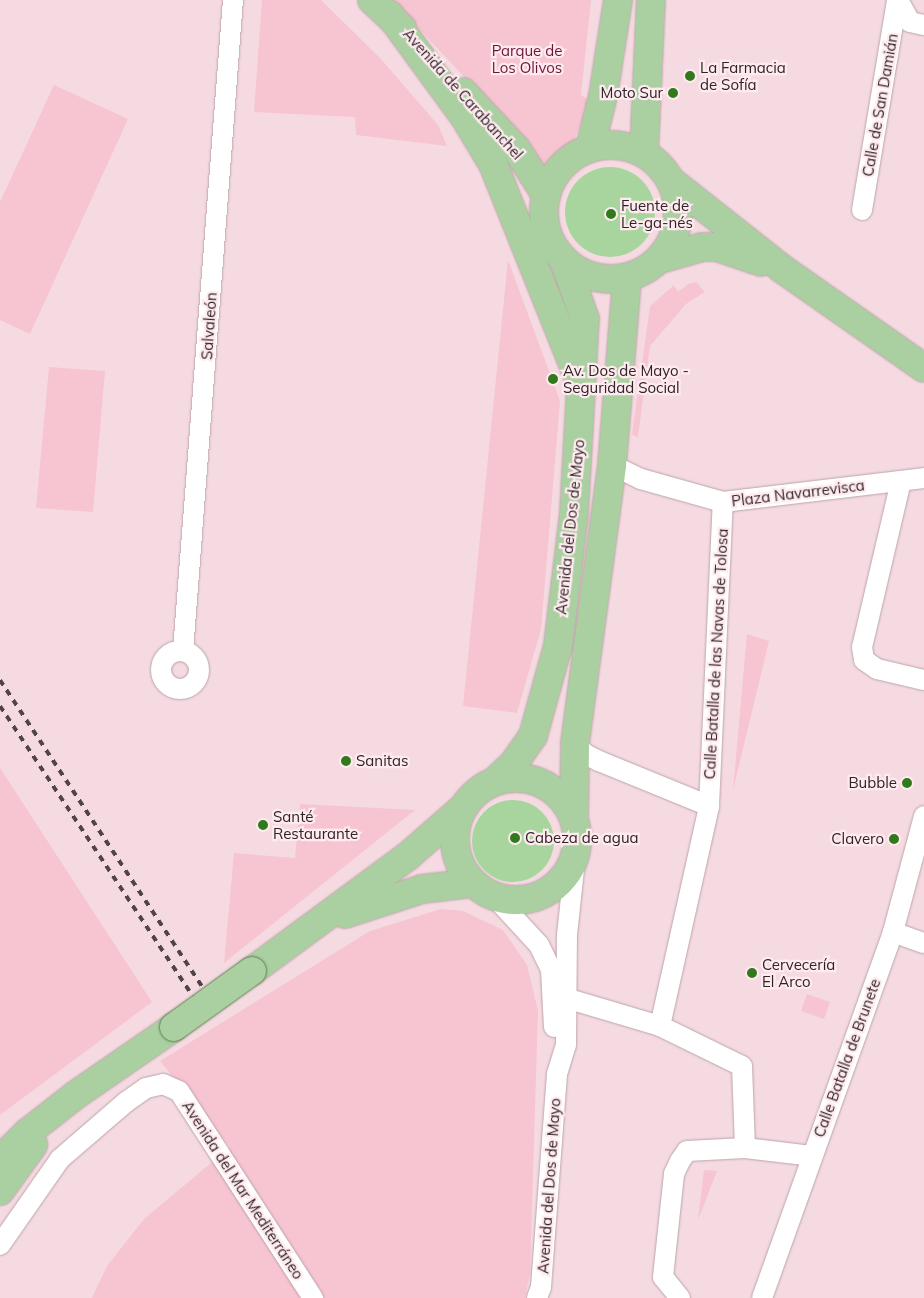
<!DOCTYPE html>
<meta charset="utf-8">
<style>
body{margin:0}
#map{position:relative;width:924px;height:1298px;overflow:hidden;background:#f5dbe1;font-family:Mulish,sans-serif}
div>[style]{position:absolute}
.green>*{inset:0;background:#f7c4d1}
.water>*{inset:0;background:#a8d59d}
.round{border-radius:50%}
.roads{filter:drop-shadow(0 0 1px #bca4aa) drop-shadow(0 0 1px #bca4aa)}
.minor>*{height:20px;margin:-10px;padding:0 10px;transform-origin:10px;border-radius:10px;background:#fff}
.minor>.ring{margin:-10px;padding:0;box-sizing:content-box;background:none;border:20px solid #fff;border-radius:50%}
.primary>*{height:28px;margin:-14px;padding:0 14px;transform-origin:14px;border-radius:14px;background:#aacfa1}
.primary>.ring{margin:-14px;padding:0;box-sizing:content-box;background:none;border:28px solid #aacfa1;border-radius:50%}
.rail>*{height:4px;margin-top:-2px;transform-origin:0;background:repeating-linear-gradient(90deg,#514448 0 6px,transparent 0 12px)}
.bridges{filter:drop-shadow(0 0 1px #5a7e4e) drop-shadow(0 0 1px #5a7e4e)}
.primary-bridge>*{height:28px;margin:-14px;padding:0 14px;transform-origin:14px;border-radius:14px;background:#aacfa1}
.dots>*{width:14px;height:14px;translate:-50% -50%;box-sizing:border-box;border:2px solid #ffeaef;border-radius:50%}
span{translate:-50% -50%;white-space:nowrap;text-align:center;line-height:1.15;-webkit-text-stroke:4.5px #ffeaef;paint-order:stroke}
.park-label{font-size:15px;color:#6b1739}
.poi-label{font-size:15px;color:#2e2427}
.left{translate:0 -50%;text-align:left}
.right{translate:-100% -50%;text-align:right}
.street-label{font-size:15px;color:#2e2427}
</style>
<div id="map">
<div class="green">
<i style="clip-path:polygon(262px 0,321px 0,381px 59px,438px 125px,447px 146px,356px 135px,355px 117px,254px 112px)"></i>
<i style="clip-path:polygon(392px 0,591px 0,581px 95px,591px 102px,574px 140px,545px 169px,515px 131px)"></i>
<i style="clip-path:polygon(54px 85px,128px 119px,30px 334px,0 320px,0 202px)"></i>
<i style="clip-path:polygon(508px 260px,560px 401px,541px 629px,517px 713px,463px 706px)"></i>
<i style="clip-path:polygon(696px 282px,705px 292px,686px 304px,650px 346px,638px 437px,632px 435px,650px 306px,674px 285px,678px 292px,688px 284px)"></i>
<i style="clip-path:polygon(49px 367px,105px 371px,93px 512px,36px 508px)"></i>
<i style="clip-path:polygon(747px 634px,769px 641px,733px 790px)"></i>
<i style="clip-path:polygon(0 768px,152px 1002px,0 1115px)"></i>
<i style="clip-path:polygon(300px 804px,415px 810px,224px 963px,234px 853px,295px 858px)"></i>
<i style="clip-path:polygon(441px 909px,463px 911px,503px 930px,527px 965px,538px 1011px,530px 1272px,525px 1298px,92px 1298px,107px 1266px,144px 1219px,230px 1147px,160px 1061px,370px 931px)"></i>
<i style="clip-path:polygon(807px 994px,830px 1002px,824px 1019px,801px 1011px)"></i>
<i style="clip-path:polygon(704px 1170px,717px 1171px,698px 1220px)"></i>
</div>
<div class="water">
<i class="round" style="left:565px;top:167px;width:90px;height:90px"></i>
<i class="round" style="left:472px;top:800px;width:82px;height:82px"></i>
</div>
<div class="roads">
<div class="minor">
<i style="left:898px;top:0;width:25px;rotate:61deg"></i>
<i style="left:910px;top:22px;width:14px;rotate:12deg"></i>
<i style="left:862px;top:210px;width:213px;rotate:-80.5deg"></i>
<i style="left:612px;top:465px;width:32px;rotate:26deg"></i>
<i style="left:641px;top:479px;width:85px;rotate:15.7deg"></i>
<i style="left:723px;top:502px;width:202px;rotate:-6.8deg"></i>
<i style="left:901px;top:481px;width:171px;rotate:103.2deg"></i>
<i style="left:862px;top:647px;width:13px;rotate:81deg"></i>
<i style="left:864px;top:660px;width:16px;rotate:35deg"></i>
<i style="left:877px;top:669px;width:48px;rotate:13.2deg"></i>
<i class="ring" style="left:161px;top:651px;width:18px;height:18px"></i>
<i style="left:183px;top:651px;width:653px;rotate:-85.61deg"></i>
<i style="left:575px;top:743px;width:15px;rotate:48deg"></i>
<i style="left:585px;top:754px;width:16px;rotate:27deg"></i>
<i style="left:599px;top:761px;width:119px;rotate:22.2deg"></i>
<i style="left:493px;top:895px;width:68px;rotate:47.4deg"></i>
<i style="left:539px;top:945px;width:28px;rotate:64deg"></i>
<i style="left:551px;top:970px;width:57px;rotate:87deg"></i>
<i style="left:893px;top:932px;width:33px;rotate:20deg"></i>
<i style="left:569px;top:999px;width:95px;rotate:16.5deg"></i>
<i style="left:660px;top:1026px;width:91px;rotate:26deg"></i>
<i style="left:742px;top:1066px;width:82px;rotate:87.9deg"></i>
<i style="left:745px;top:1148px;width:67px;rotate:6.8deg"></i>
<i style="left:660px;top:1026px;width:225px;rotate:-77.4deg"></i>
<i style="left:709px;top:806px;width:304px;rotate:-87.4deg"></i>
<i style="left:0;top:1245px;width:105px;rotate:-55.1deg"></i>
<i style="left:60px;top:1159px;width:87px;rotate:-40.8deg"></i>
<i style="left:126px;top:1102px;width:24px;rotate:-35deg"></i>
<i style="left:146px;top:1088px;width:17px;rotate:-13deg"></i>
<i style="left:163px;top:1084px;width:17px;rotate:24deg"></i>
<i style="left:179px;top:1091px;width:247px;rotate:57.1deg"></i>
<i style="left:537px;top:1298px;width:12px;rotate:-70deg"></i>
<i style="left:541px;top:1287px;width:214px;rotate:-85.7deg"></i>
<i style="left:557px;top:1074px;width:30px;rotate:-73deg"></i>
<i style="left:566px;top:1045px;width:110px;rotate:-89.5deg"></i>
<i style="left:567px;top:935px;width:84px;rotate:-83.9deg"></i>
<i style="left:680px;top:1298px;width:27px;rotate:-129deg"></i>
<i style="left:663px;top:1277px;width:104px;rotate:-83.9deg"></i>
<i style="left:674px;top:1174px;width:14px;rotate:-65deg"></i>
<i style="left:680px;top:1161px;width:12px;rotate:-55deg"></i>
<i style="left:687px;top:1151px;width:58px;rotate:-3deg"></i>
<i style="left:762px;top:1298px;width:389px;rotate:-70.3deg"></i>
<i style="left:893px;top:932px;width:120px;rotate:-75deg"></i>
</div>
<div class="primary">
<i style="left:372px;top:0;width:41px;rotate:43deg"></i>
<i style="left:390px;top:15px;width:125px;rotate:53.8deg"></i>
<i style="left:464px;top:116px;width:56px;rotate:58.9deg"></i>
<i style="left:493px;top:164px;width:229px;rotate:68.2deg"></i>
<i style="left:463px;top:92px;width:79px;rotate:47deg"></i>
<i style="left:517px;top:150px;width:54px;rotate:57.2deg"></i>
<i class="ring" style="left:544px;top:145px;width:106px;height:106px"></i>
<i style="left:590px;top:148px;width:54px;rotate:-76deg"></i>
<i style="left:603px;top:96px;width:97px;rotate:-81.1deg"></i>
<i style="left:644px;top:153px;width:153px;rotate:-87.4deg"></i>
<i style="left:671px;top:181px;width:140px;rotate:38.3deg"></i>
<i style="left:781px;top:268px;width:174px;rotate:35deg"></i>
<i style="left:660px;top:259px;width:44px;rotate:-15.9deg"></i>
<i style="left:702px;top:247px;width:15px"></i>
<i style="left:717px;top:247px;width:46px;rotate:18.8deg"></i>
<i class="ring" style="left:455px;top:778px;width:94px;height:94px"></i>
<i style="left:495px;top:781px;width:26px;rotate:-43deg"></i>
<i style="left:514px;top:763px;width:33px;rotate:-55deg"></i>
<i style="left:533px;top:736px;width:93px;rotate:-74.5deg"></i>
<i style="left:558px;top:646px;width:134px;rotate:-83.1deg"></i>
<i style="left:574px;top:513px;width:194px;rotate:-86.8deg"></i>
<i style="left:585px;top:319px;width:63px;rotate:-109.6deg"></i>
<i style="left:574px;top:817px;width:74px;rotate:-89.2deg"></i>
<i style="left:575px;top:743px;width:280px;rotate:-82.4deg"></i>
<i style="left:612px;top:465px;width:188px;rotate:-85.4deg"></i>
<i style="left:345px;top:914px;width:81px;rotate:-18deg"></i>
<i style="left:422px;top:889px;width:50px;rotate:-6.8deg"></i>
<i style="left:252px;top:971px;width:194px;rotate:-36.4deg"></i>
<i style="left:408px;top:856px;width:74px;rotate:-41.2deg"></i>
<i style="left:0;top:1160px;width:38px;rotate:-45deg"></i>
<i style="left:27px;top:1133px;width:63px;rotate:-38deg"></i>
<i style="left:77px;top:1094px;width:118px;rotate:-34.6deg"></i>
<i style="left:0;top:1191px;width:57px;rotate:-54.3deg"></i>
</div>
</div>
<div class="rail">
<i style="left:0;top:680px;width:396px;rotate:56.6deg"></i>
<i style="left:0;top:706px;width:370px;rotate:56.4deg"></i>
</div>
<div class="bridges">
<div class="primary-bridge">
<i style="left:174px;top:1027px;width:96px;rotate:-35.7deg"></i>
</div>
</div>
<div class="dots">
<i style="left:690px;top:76px;background:#31791d"></i>
<i style="left:673px;top:93px;background:#31791d"></i>
<i style="left:611px;top:214px;background:#31791d"></i>
<i style="left:553px;top:379px;background:#31791d"></i>
<i style="left:346px;top:761px;background:#31791d"></i>
<i style="left:907px;top:783px;background:#31791d"></i>
<i style="left:263px;top:825px;background:#31791d"></i>
<i style="left:515px;top:838px;background:#31791d"></i>
<i style="left:894px;top:839px;background:#31791d"></i>
<i style="left:752px;top:973px;background:#31791d"></i>
</div>
<div class="park-label">
<span style="left:527px;top:59px">Parque de<br>Los Olivos</span>
</div>
<div class="poi-label">
<span class="left" style="left:700px;top:76px">La Farmacia<br>de Sofía</span>
<span class="right" style="left:663px;top:93px">Moto Sur</span>
<span class="left" style="left:621px;top:214px">Fuente de<br>Le-ga-nés</span>
<span class="left" style="left:563px;top:379px">Av. Dos de Mayo -<br>Seguridad Social</span>
<span class="left" style="left:356px;top:761px">Sanitas</span>
<span class="right" style="left:897px;top:783px">Bubble</span>
<span class="left" style="left:273px;top:825px">Santé<br>Restaurante</span>
<span class="left" style="left:525px;top:838px">Cabeza de agua</span>
<span class="right" style="left:884px;top:839px">Clavero</span>
<span class="left" style="left:762px;top:973px">Cervecería<br>El Arco</span>
</div>
<div class="street-label">
<span style="left:463px;top:94px;rotate:48deg">Avenida de Carabanchel</span>
<span style="left:880px;top:105px;rotate:-80deg">Calle de San Damián</span>
<span style="left:209px;top:326px;rotate:-86deg">Salvaleón</span>
<span style="left:798px;top:493px;rotate:-7deg">Plaza Navarrevisca</span>
<span style="left:570px;top:527px;rotate:-84deg">Avenida del Dos de Mayo</span>
<span style="left:716px;top:654px;rotate:-87deg">Calle Batalla de las Navas de Tolosa</span>
<span style="left:847px;top:1058px;rotate:-70deg">Calle Batalla de Brunete</span>
<span style="left:549px;top:1186px;rotate:-86deg">Avenida del Dos de Mayo</span>
<span style="left:243px;top:1190px;rotate:57deg">Avenida del Mar Mediterráneo</span>
</div>
</div>
